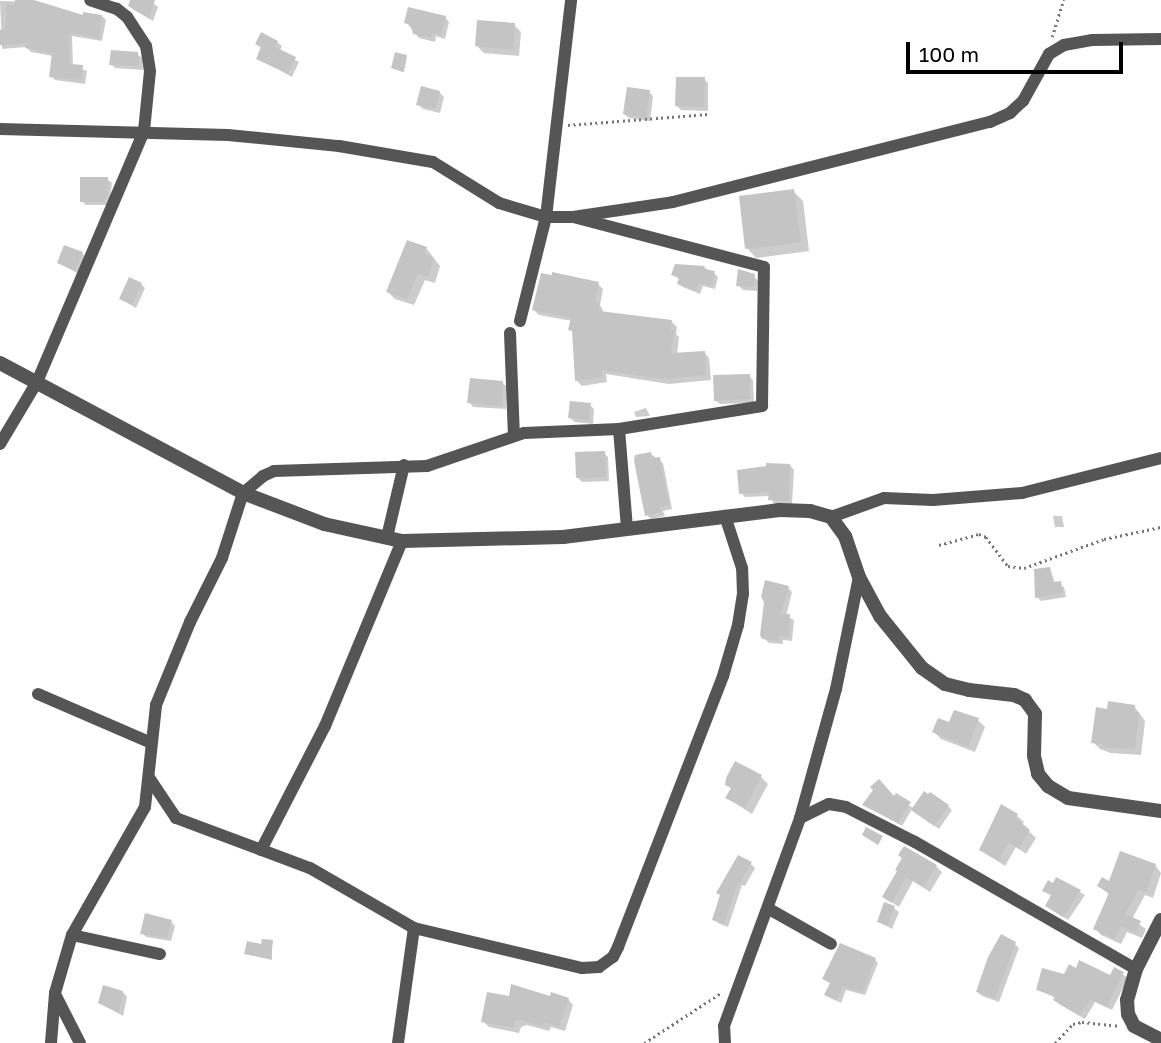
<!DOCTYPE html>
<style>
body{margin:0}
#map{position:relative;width:1161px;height:1043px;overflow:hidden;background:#fff;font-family:"Golos Text",sans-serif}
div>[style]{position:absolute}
.shadow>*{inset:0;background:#0003}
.building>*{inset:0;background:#c4c4c4}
.path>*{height:2.5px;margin-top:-1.25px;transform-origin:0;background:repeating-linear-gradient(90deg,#777 0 2px,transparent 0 5.5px)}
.minor>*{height:12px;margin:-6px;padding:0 6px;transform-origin:6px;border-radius:6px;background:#555}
.tertiary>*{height:14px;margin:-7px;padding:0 7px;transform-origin:7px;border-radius:7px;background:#555}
span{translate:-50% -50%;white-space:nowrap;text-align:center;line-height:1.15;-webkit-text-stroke:5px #fff;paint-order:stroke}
.scale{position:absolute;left:906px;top:42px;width:217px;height:32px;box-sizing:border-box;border:4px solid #000;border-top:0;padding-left:9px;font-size:21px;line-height:24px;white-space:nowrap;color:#000;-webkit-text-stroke:5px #fff;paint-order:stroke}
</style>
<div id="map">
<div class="shadow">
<i style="clip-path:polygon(132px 0,153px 3px,158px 7px,153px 21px,134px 10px,130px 6px)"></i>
<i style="clip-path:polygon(0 1px,36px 2px,84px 17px,102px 16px,106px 20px,102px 41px,72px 36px,73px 66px,87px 71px,85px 84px,55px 80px,51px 76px,53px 56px,31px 52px,26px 47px,2px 49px)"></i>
<i style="clip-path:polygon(445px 17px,449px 22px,445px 39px,436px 36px,435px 42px,419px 38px,406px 22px)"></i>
<i style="clip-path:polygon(514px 25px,521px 32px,519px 56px,484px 53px,477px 46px)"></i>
<i style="clip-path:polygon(277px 42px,282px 46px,280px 51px,299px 62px,292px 77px,258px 58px,262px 49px,257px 44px)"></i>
<i style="clip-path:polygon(137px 54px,142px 58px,143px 70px,115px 68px,111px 64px)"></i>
<i style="clip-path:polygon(407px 57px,404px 72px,393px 68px)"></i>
<i style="clip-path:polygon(704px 79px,708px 83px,708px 111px,681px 110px,677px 106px)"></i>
<i style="clip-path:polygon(439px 92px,444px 97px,440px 113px,423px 109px,418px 104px)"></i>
<i style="clip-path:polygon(649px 92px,653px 96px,650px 121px,629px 118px,624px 114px)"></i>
<i style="clip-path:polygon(107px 179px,112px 183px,109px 205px,86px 205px,82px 201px)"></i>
<i style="clip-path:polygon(793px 191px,803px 201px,809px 251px,756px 258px,747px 248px)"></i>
<i style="clip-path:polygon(426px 248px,440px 266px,435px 283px,425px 280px,414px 305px,395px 299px,388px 292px)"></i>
<i style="clip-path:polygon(82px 253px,86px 258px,79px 274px,59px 263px)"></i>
<i style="clip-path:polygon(676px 266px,705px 268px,714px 273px,718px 277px,715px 289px,703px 286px,700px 294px,683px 287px,679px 283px,680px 280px,673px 274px)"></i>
<i style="clip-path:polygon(754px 276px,758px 281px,757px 291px,743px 290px,738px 285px)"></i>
<i style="clip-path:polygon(141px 284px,145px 288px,136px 308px,121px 299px)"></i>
<i style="clip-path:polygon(598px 284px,603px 289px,600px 305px,604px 313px,671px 321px,677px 327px,676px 334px,679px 337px,677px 354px,704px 352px,709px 358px,711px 380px,669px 384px,606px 374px,607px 382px,582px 386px,577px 381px,572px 321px,539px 315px,534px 310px)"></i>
<i style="clip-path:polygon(749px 376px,753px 380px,754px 403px,720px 404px,715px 400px)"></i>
<i style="clip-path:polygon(502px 382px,507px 387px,506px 409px,473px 407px,469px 402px)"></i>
<i style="clip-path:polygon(590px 405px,594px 409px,593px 424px,575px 422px,570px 418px)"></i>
<i style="clip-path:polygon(646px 408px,650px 416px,636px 417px,634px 412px)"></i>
<i style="clip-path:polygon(604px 453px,608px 457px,609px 481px,582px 482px,578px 478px)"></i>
<i style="clip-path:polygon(651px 454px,663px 463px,672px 509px,663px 511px,665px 516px,651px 519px,647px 515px)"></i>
<i style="clip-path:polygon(790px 465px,794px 470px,792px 504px,774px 504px,770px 496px,745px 497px,741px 493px)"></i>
<i style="clip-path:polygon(1053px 516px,1062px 516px,1064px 527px,1055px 527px)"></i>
<i style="clip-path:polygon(1050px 568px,1055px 583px,1064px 587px,1066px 597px,1041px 601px,1037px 597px)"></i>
<i style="clip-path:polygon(788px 588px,792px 592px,786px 616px,794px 620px,792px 641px,783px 640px,783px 644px,769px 643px,764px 638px,766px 601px)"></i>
<i style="clip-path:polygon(1134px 706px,1145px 721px,1141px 755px,1111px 753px,1100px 749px,1093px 742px,1108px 710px)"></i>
<i style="clip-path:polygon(978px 720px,985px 727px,975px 752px,941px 739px,934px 732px,950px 724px)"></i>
<i style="clip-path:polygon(761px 777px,768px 784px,752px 814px,727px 798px,732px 789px,727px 784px)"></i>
<i style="clip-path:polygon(895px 799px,914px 808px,948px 806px,952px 810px,939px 829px,912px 809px,902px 826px,864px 805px)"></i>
<i style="clip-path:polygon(1002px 807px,1017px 816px,1024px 822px,1022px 825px,1036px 838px,1026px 854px,1016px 847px,1005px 866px,981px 850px)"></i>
<i style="clip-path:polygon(751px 864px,755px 868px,745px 886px,742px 885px,728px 927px,718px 923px,714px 919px,722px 896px)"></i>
<i style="clip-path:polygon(1155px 865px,1161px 873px,1153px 898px,1145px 895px,1132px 919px,1146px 929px,1142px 938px,1127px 932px,1121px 944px,1101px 935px,1095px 928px,1110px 895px,1099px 886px)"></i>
<i style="clip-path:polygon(936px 866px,942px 872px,930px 892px,913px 881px,899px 907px,884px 897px,899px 871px)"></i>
<i style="clip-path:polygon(1057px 879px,1085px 895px,1068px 920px,1047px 906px,1052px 896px,1044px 890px,1054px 885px)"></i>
<i style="clip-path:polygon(894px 908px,899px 912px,892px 929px,879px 922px)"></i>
<i style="clip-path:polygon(171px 922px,175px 926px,171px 941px,146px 937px,142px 933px)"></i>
<i style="clip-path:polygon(272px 942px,272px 960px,245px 954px)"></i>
<i style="clip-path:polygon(1015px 944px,1019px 948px,999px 1002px,982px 996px,978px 992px)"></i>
<i style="clip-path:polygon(875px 960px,878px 963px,865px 995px,846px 990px,841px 1003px,826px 995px,831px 984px,824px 979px)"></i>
<i style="clip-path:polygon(1115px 969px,1128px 978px,1112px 1010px,1095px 1002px,1085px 1019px,1059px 1004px,1056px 998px,1038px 990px,1111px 977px)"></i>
<i style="clip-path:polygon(123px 992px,127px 997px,123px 1016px,100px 1003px)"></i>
<i style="clip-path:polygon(510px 998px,568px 999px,573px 1005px,565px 1031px,551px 1027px,549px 1031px,527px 1025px,521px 1027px,519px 1033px,489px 1027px,483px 1021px)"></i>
</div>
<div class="building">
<i style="clip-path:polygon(15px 0,34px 0,83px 15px,83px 12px,102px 15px,99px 38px,69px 33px,70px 64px,83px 65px,82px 80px,49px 77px,52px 53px,25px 48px,26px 44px,0 45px,0 30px,5px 29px,7px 4px,15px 5px)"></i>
<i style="clip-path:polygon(130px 0,155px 0,149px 18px,128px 6px)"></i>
<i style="clip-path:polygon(408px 7px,446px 16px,441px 35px,432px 33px,431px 38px,413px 34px,411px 25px,404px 23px)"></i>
<i style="clip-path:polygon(477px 20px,515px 23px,513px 50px,475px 46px)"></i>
<i style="clip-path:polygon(261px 32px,278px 41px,275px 47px,296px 57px,288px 74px,256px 59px,261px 47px,255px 44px)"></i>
<i style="clip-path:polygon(111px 50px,138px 52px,139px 66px,109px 65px)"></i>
<i style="clip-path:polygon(395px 52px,407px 55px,403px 72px,391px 68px)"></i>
<i style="clip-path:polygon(676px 77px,705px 77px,704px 107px,675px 106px)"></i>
<i style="clip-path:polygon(421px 86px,440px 91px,436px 109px,416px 105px)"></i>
<i style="clip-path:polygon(627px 87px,650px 90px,646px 118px,623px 114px)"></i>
<i style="clip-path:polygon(80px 177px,108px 177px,108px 193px,104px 202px,80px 202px)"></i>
<i style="clip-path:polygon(794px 189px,801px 242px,745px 249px,739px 196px)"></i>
<i style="clip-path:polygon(407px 240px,427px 247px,424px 254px,434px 258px,428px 277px,418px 274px,407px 299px,386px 292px)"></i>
<i style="clip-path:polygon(64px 245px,83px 252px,75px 271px,57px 263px)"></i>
<i style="clip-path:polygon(675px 264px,705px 266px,704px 269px,715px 271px,711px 286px,699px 283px,696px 291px,677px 284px,679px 278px,671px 275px)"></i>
<i style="clip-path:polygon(738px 269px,755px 274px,754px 287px,736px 286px)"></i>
<i style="clip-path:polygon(552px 272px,599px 282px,595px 302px,600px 303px,599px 311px,672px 320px,671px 330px,675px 330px,671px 353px,705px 351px,706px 375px,662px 379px,602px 370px,602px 377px,575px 381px,572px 331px,568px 330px,571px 318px,532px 310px,541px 273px,552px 275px)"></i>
<i style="clip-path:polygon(129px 277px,142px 283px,132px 305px,119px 299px)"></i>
<i style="clip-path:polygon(750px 374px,750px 399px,714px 401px,713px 375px)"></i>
<i style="clip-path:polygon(470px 378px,503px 381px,502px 406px,467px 403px)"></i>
<i style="clip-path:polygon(570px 401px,591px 403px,589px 420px,568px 418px)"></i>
<i style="clip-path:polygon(605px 451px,606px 477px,576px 478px,575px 452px)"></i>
<i style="clip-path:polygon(651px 452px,652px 458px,660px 457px,669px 505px,660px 507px,661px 512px,645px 516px,634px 461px,635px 455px)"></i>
<i style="clip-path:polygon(766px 463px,790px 464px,789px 501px,768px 500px,769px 492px,739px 494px,737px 470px,766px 466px)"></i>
<i style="clip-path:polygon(1050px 567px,1052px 582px,1061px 581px,1063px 593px,1035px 598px,1034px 569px)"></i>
<i style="clip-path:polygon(765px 580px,789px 586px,781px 614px,790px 614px,789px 637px,780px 636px,779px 641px,762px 639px,760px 635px,764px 602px,761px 597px)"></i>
<i style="clip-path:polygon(1108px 701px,1135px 705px,1134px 712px,1139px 712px,1135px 749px,1102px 747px,1102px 744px,1091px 743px,1096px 707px,1107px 709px)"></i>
<i style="clip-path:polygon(954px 710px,979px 718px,968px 747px,932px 732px,938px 718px,949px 722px)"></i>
<i style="clip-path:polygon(735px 761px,762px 775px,745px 808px,725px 798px,731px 788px,725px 785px,726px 778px)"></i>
<i style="clip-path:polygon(879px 779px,894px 796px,896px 793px,911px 802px,898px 823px,862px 805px,873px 790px,870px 787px)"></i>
<i style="clip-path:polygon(924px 791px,928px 794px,930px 792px,949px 805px,934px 826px,911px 810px)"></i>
<i style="clip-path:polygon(1001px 804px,1018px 814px,1016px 818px,1030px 830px,1019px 849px,1009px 842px,998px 861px,979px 850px)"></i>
<i style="clip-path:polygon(866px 827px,883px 836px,878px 845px,862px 835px)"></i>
<i style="clip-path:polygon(904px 846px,937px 865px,923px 887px,906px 877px,892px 903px,882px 897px,897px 871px,895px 870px,902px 858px,898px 855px)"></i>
<i style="clip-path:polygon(1120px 851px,1156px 864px,1146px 892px,1138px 890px,1125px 914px,1141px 921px,1135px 933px,1121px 926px,1115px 939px,1093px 929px,1109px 893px,1097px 886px,1102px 877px,1109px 881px)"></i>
<i style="clip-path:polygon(738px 855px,752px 862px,740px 883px,738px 882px,724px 924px,712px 920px,720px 895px,716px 893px)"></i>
<i style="clip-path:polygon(1056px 877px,1081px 890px,1063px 917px,1045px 906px,1051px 895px,1042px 891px,1048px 880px,1053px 883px)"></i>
<i style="clip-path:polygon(884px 902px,895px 906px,888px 926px,877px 922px)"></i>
<i style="clip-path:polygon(145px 913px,172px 920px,167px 938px,140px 934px)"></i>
<i style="clip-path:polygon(1001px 934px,1016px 942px,995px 998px,976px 992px,988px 957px)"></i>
<i style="clip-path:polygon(262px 939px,273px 940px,271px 959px,244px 954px,247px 941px,261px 944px)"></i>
<i style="clip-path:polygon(840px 943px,876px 958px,862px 993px,843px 987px,837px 1001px,824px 995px,830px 983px,822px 979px)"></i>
<i style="clip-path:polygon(1079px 960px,1110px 975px,1114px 967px,1124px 972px,1107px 1007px,1090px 999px,1080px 1016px,1053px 1000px,1055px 996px,1036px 990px,1042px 968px,1064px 974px,1069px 964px,1076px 968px)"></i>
<i style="clip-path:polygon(511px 984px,550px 996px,551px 992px,569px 998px,559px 1027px,545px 1022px,543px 1026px,521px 1020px,515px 1021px,514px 1028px,481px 1022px,487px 992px,509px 996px)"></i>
<i style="clip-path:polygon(103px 985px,123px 991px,119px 1013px,98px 1003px)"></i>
</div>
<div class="path">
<i style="left:1052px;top:37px;width:39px;rotate:-73deg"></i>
<i style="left:568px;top:125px;width:141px;rotate:-4.5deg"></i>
<i style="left:939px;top:545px;width:41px;rotate:-15.4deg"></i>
<i style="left:979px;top:534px;width:8px;rotate:23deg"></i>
<i style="left:986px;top:537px;width:36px;rotate:53deg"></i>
<i style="left:1008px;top:566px;width:16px;rotate:7deg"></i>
<i style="left:1024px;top:568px;width:85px;rotate:-19.9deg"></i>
<i style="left:1104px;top:539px;width:58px;rotate:-11.9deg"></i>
<i style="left:644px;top:1043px;width:92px;rotate:-33deg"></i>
<i style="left:1055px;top:1043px;width:26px;rotate:-47deg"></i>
<i style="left:1073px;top:1024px;width:9px;rotate:-13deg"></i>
<i style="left:1082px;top:1022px;width:37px;rotate:6deg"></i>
</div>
<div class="minor">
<i style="left:0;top:129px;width:228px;rotate:1.5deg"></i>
<i style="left:228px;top:135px;width:112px;rotate:5.7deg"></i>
<i style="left:339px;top:146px;width:95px;rotate:9.7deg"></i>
<i style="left:433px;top:162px;width:78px;rotate:31.8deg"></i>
<i style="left:499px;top:203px;width:49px;rotate:16.6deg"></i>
<i style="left:546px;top:217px;width:27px"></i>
<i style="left:573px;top:217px;width:101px;rotate:-8.5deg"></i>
<i style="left:673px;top:202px;width:327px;rotate:-14.2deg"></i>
<i style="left:990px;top:122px;width:22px;rotate:-24deg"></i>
<i style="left:1010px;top:113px;width:18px;rotate:-43deg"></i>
<i style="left:1023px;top:101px;width:54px;rotate:-61deg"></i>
<i style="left:1049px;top:54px;width:17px;rotate:-31deg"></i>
<i style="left:1064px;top:45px;width:28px;rotate:-10deg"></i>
<i style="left:1092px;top:40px;width:69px;rotate:-0.8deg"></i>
<i style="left:520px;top:321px;width:107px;rotate:-76deg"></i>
<i style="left:546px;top:217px;width:218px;rotate:-83.4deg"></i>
<i style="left:510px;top:333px;width:102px;rotate:87.8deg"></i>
<i style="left:619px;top:429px;width:100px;rotate:85.4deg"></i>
<i style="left:0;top:444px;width:72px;rotate:-59.2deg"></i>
<i style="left:37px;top:382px;width:273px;rotate:-66.9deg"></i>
<i style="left:144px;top:131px;width:60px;rotate:-84.3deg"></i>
<i style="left:150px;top:71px;width:25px;rotate:-99deg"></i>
<i style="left:146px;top:46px;width:35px;rotate:-123deg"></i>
<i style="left:127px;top:17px;width:13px;rotate:-141deg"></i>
<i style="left:117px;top:9px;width:28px;rotate:-162deg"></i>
<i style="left:831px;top:517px;width:56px;rotate:-19.7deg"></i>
<i style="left:884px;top:498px;width:49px;rotate:2.3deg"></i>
<i style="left:933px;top:500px;width:89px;rotate:-4.5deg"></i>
<i style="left:1022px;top:493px;width:143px;rotate:-14.1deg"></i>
<i style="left:387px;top:537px;width:74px;rotate:-76.7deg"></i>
<i style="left:38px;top:694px;width:123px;rotate:23.4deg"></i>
<i style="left:150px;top:779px;width:47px;rotate:56.3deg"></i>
<i style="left:176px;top:818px;width:143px;rotate:20.5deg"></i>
<i style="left:310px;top:868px;width:120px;rotate:30deg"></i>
<i style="left:414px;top:928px;width:173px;rotate:13.4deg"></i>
<i style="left:582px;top:968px;width:17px;rotate:-3deg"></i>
<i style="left:599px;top:967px;width:17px;rotate:-36deg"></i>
<i style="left:613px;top:957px;width:11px;rotate:-63deg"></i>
<i style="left:618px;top:947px;width:291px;rotate:-68.8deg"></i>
<i style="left:723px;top:676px;width:53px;rotate:-73.6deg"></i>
<i style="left:738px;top:625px;width:31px;rotate:-81deg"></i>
<i style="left:743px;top:594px;width:26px;rotate:-92deg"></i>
<i style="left:742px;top:568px;width:55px;rotate:-108.1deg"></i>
<i style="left:800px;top:818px;width:32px;rotate:-26deg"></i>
<i style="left:829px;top:804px;width:17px;rotate:10deg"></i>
<i style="left:846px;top:807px;width:77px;rotate:26.9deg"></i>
<i style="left:915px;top:842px;width:255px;rotate:29.9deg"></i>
<i style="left:261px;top:850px;width:140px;rotate:-62.7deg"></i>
<i style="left:325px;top:726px;width:200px;rotate:-67.4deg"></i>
<i style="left:769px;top:909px;width:71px;rotate:29.4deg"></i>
<i style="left:72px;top:935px;width:90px;rotate:12.2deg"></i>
<i style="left:55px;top:994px;width:55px;rotate:63deg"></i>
<i style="left:51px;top:1043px;width:50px;rotate:-85.4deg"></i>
<i style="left:55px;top:993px;width:60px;rotate:-73.7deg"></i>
<i style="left:72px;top:935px;width:147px;rotate:-60.3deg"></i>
<i style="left:145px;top:807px;width:103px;rotate:-83.8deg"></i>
<i style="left:156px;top:705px;width:90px;rotate:-67.7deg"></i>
<i style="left:190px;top:622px;width:72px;rotate:-63.4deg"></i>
<i style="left:222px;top:558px;width:68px;rotate:-72.1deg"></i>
<i style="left:243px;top:493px;width:26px;rotate:-40deg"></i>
<i style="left:263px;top:476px;width:12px;rotate:-24deg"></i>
<i style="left:274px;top:471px;width:153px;rotate:-1.9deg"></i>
<i style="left:427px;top:466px;width:102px;rotate:-18.8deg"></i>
<i style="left:524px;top:433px;width:95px;rotate:-2.4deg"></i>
<i style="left:619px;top:429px;width:145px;rotate:-9.1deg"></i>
<i style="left:762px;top:406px;width:139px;rotate:-89.2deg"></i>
<i style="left:764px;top:267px;width:197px;rotate:-165.3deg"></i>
<i style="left:398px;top:1043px;width:116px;rotate:-82.1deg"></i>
<i style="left:725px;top:1043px;width:17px;rotate:-93deg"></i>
<i style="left:724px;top:1026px;width:221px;rotate:-69.9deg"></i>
<i style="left:800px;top:818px;width:134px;rotate:-74.4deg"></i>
<i style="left:836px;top:689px;width:114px;rotate:-78.4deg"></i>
</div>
<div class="tertiary">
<i style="left:0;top:363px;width:276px;rotate:28.1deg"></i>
<i style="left:243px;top:493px;width:87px;rotate:20.9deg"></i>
<i style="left:324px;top:524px;width:80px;rotate:12.3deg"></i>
<i style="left:402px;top:541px;width:161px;rotate:-1.4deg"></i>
<i style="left:563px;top:537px;width:218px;rotate:-7.1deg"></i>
<i style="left:779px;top:510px;width:31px;rotate:2deg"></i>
<i style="left:810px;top:511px;width:22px;rotate:16deg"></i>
<i style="left:831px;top:517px;width:24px;rotate:54deg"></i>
<i style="left:845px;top:536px;width:43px;rotate:71.1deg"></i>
<i style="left:859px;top:577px;width:44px;rotate:61.7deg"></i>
<i style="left:880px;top:616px;width:67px;rotate:51.1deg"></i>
<i style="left:922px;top:668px;width:28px;rotate:35deg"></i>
<i style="left:945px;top:684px;width:25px;rotate:14deg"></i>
<i style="left:969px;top:690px;width:45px;rotate:6.3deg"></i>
<i style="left:1014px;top:695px;width:12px;rotate:24deg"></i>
<i style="left:1025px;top:700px;width:17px;rotate:54deg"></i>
<i style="left:1035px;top:714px;width:42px;rotate:91.4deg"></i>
<i style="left:1034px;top:756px;width:18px;rotate:77deg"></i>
<i style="left:1038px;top:774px;width:16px;rotate:50deg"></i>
<i style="left:1048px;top:786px;width:23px;rotate:31deg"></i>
<i style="left:1068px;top:798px;width:94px;rotate:8deg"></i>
<i style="left:1161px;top:920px;width:55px;rotate:117deg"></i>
<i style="left:1136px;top:969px;width:32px;rotate:106deg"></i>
<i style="left:1127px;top:1000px;width:14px;rotate:86deg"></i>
<i style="left:1128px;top:1014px;width:13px;rotate:63deg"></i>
<i style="left:1134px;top:1026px;width:30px;rotate:27deg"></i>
</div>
<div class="scale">100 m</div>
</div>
